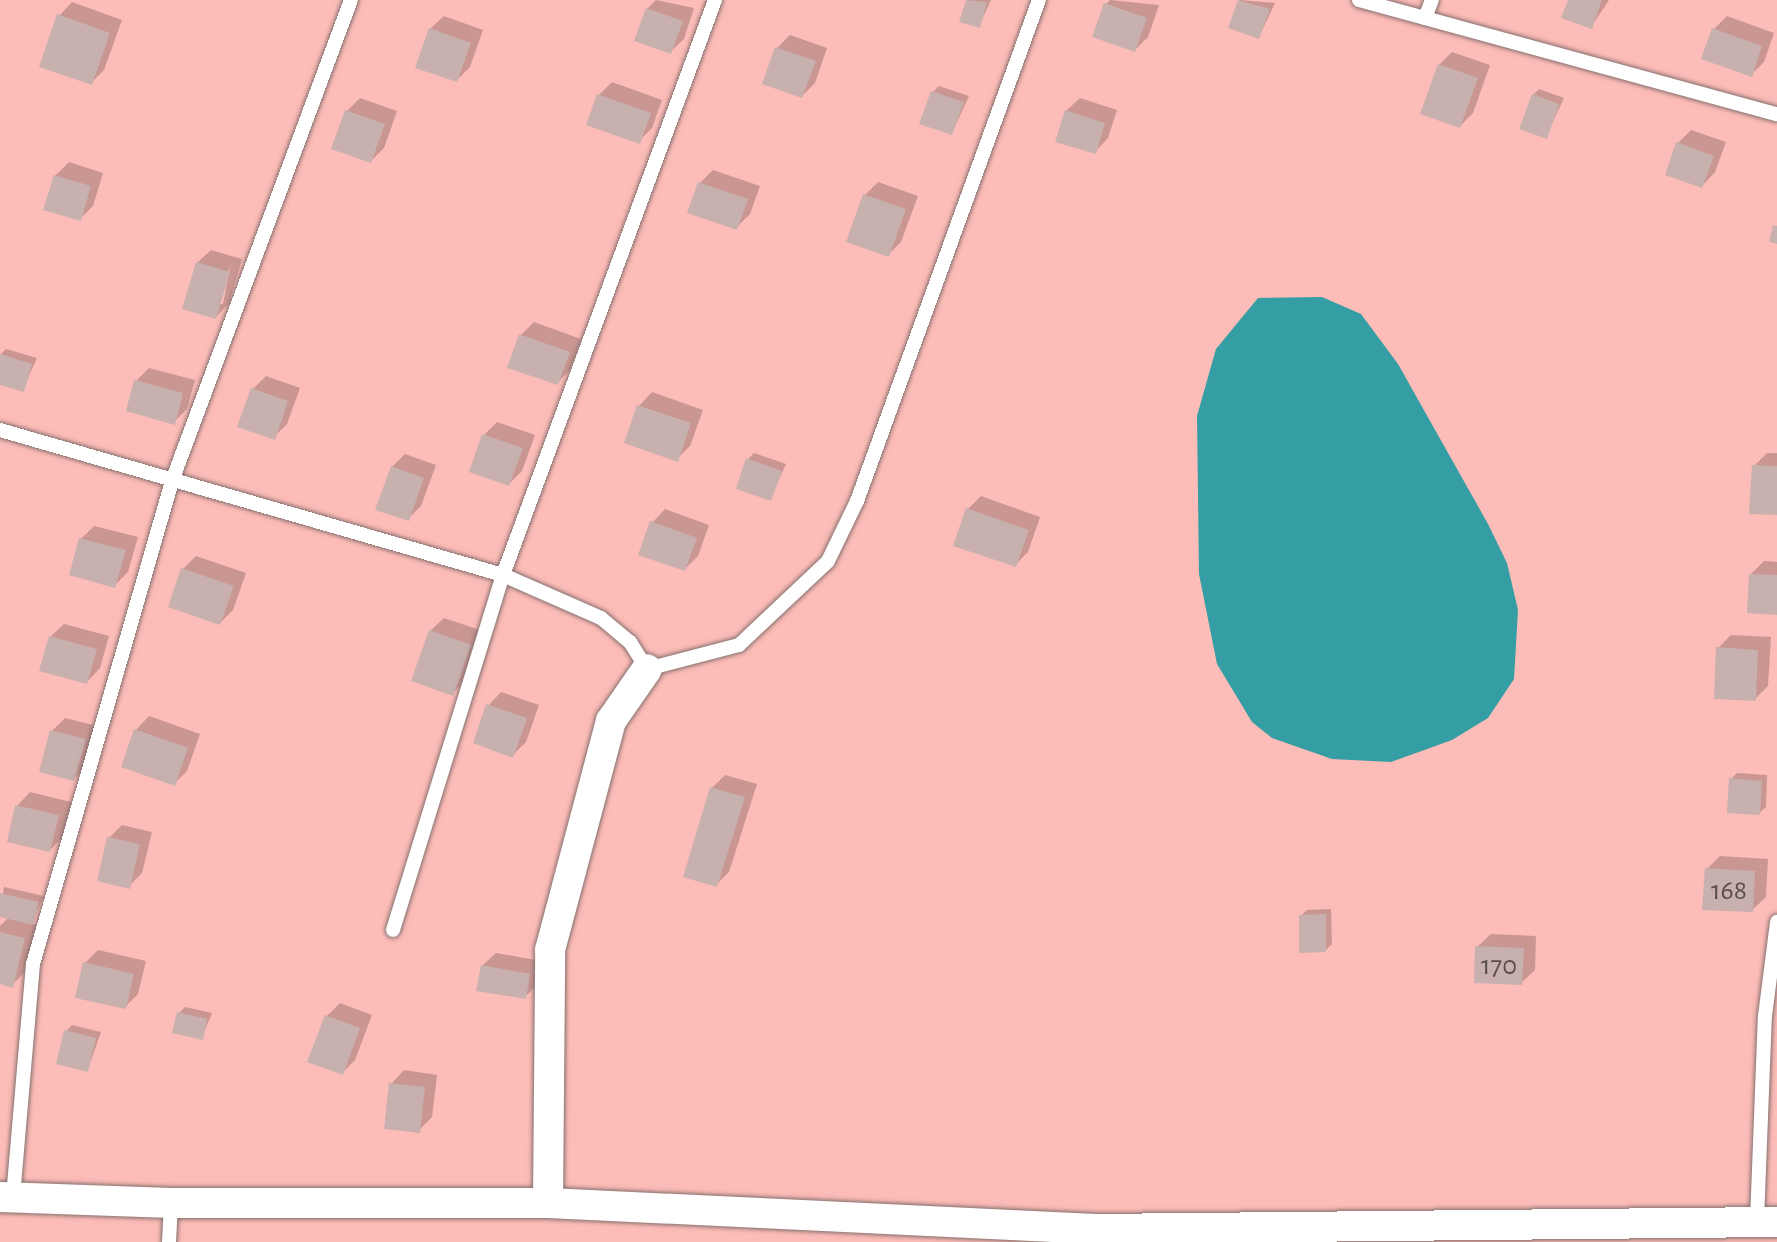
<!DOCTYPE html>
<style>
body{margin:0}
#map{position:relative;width:1777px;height:1242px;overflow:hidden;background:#f4dcda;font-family:"Alegreya Sans",sans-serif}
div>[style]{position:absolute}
.green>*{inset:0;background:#fcbcb7}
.water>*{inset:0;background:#349ea4}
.shadow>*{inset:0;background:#0003}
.building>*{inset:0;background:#c7b0ae}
.roads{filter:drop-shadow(0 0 2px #86706e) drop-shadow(0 0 2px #86706e)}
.service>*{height:14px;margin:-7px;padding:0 7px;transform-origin:7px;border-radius:7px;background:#fff}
.minor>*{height:30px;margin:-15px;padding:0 15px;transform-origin:15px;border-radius:15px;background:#fff}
span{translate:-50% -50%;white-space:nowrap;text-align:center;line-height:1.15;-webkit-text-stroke:6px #feeae9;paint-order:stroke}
.number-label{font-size:28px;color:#5b4e4d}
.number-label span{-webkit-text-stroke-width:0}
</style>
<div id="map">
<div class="green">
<i style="clip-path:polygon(0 0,1777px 0,1777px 1242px,0 1242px)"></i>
</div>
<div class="water">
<i style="clip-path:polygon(1322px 297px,1361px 314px,1398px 364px,1488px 524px,1507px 563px,1518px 610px,1514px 679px,1488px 718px,1452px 740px,1391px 762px,1332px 759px,1272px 738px,1252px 722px,1217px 664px,1199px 574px,1197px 416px,1216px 349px,1258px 298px)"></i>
</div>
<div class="shadow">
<i style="clip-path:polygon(656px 0,694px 8px,684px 39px,670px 52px,647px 9px)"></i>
<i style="clip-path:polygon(968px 0,991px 0,979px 26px,962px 21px)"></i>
<i style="clip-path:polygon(1110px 0,1159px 5px,1148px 37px,1135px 50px,1106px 4px)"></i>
<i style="clip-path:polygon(1240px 0,1275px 3px,1259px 37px,1231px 27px)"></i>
<i style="clip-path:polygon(1570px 0,1609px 0,1591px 27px)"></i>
<i style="clip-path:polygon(72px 2px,122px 20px,104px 70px,91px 83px,59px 16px)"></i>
<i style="clip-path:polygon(444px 16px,483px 30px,470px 67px,457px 80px,430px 29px)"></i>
<i style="clip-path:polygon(1727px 16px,1774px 33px,1764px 62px,1751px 75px,1714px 29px)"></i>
<i style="clip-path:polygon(790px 35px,827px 48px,815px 83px,802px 96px,777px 48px)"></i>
<i style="clip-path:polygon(1452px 52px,1490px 65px,1473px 113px,1460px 126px,1439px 65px)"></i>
<i style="clip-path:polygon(612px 82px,662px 100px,652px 128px,639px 141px,599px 95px)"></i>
<i style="clip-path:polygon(939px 86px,969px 96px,952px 133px,933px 92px)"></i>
<i style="clip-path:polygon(1539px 89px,1564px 98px,1546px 136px,1533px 95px)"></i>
<i style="clip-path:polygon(360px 98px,397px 111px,384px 148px,371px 161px,347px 111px)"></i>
<i style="clip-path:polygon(1080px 98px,1117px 110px,1108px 138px,1095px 152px,1066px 111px)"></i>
<i style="clip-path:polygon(1691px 130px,1726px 142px,1715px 172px,1702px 186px,1678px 143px)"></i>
<i style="clip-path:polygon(69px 162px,103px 173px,93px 206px,80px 219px,55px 176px)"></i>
<i style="clip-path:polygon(713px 170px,760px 186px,750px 214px,736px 228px,700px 183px)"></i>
<i style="clip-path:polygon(878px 182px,918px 196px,901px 242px,888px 255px,849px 241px,865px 195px)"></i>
<i style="clip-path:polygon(evenodd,211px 250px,242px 259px,229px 303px,216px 317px,197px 263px,211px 250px,231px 262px,223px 304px,219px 304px,231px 262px)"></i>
<i style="clip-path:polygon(534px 322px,581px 339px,570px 370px,557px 383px,521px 335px)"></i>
<i style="clip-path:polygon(6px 349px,37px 358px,23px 389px,0 382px,0 355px)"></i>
<i style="clip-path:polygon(149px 368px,195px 380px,187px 409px,174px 422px,136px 381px)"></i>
<i style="clip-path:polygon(266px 376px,300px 388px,287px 424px,274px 437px,253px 389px)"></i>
<i style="clip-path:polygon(652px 392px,703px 410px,690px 446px,677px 459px,639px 406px)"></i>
<i style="clip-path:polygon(497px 422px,535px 435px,522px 471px,509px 484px,484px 435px)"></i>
<i style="clip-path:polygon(754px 453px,786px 464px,770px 499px,748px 459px)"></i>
<i style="clip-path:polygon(1767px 453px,1777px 453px,1777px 513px,1754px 466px)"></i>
<i style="clip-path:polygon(405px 454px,436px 465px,421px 506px,408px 519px,392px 467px)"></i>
<i style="clip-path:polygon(981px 496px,1040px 517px,1028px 552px,1015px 565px,968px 509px)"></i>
<i style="clip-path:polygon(665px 509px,709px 525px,698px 556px,685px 569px,652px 523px)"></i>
<i style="clip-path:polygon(94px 526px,138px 537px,128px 572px,115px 585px,81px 539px)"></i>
<i style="clip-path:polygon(196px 556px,246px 573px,233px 610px,220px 623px,183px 569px)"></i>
<i style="clip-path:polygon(1764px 561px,1777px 562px,1777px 613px,1751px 574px)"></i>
<i style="clip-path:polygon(444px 618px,483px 631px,466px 680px,453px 693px,430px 631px)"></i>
<i style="clip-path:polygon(64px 624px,109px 636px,100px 668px,87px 682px,50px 637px)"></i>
<i style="clip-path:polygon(1731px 635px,1771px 637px,1768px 686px,1755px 699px,1718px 648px)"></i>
<i style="clip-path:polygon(501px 692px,539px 705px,526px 742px,513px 755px,488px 706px)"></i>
<i style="clip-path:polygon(149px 716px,200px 734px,187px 771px,174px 784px,123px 766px,136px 730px)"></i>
<i style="clip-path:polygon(65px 718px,97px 726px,87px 766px,74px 779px,52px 731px)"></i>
<i style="clip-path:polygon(1737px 773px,1767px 775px,1766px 807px,1759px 813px,1731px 779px)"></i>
<i style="clip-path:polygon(725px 775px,757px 784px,729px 872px,716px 885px,712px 788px)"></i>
<i style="clip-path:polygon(30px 792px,71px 802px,63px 837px,50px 850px,17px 806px)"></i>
<i style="clip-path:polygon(122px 825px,152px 832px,142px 873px,129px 886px,109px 838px)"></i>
<i style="clip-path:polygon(1720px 856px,1768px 859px,1766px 897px,1752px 910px,1707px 869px)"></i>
<i style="clip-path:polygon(4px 887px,44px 896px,31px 924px,37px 925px,25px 972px,12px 985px,0 982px,0 926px,9px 917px,0 915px)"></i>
<i style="clip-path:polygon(1331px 909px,1332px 944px,1326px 950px,1301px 916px,1307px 910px)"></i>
<i style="clip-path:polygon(1491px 934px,1536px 936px,1535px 970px,1521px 983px,1477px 947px)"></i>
<i style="clip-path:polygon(98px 950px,146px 961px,138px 994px,125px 1007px,85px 963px)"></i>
<i style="clip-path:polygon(496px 953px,542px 961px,538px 984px,525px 997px,482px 966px)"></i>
<i style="clip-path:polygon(340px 1003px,372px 1015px,355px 1060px,342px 1073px,327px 1016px)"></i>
<i style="clip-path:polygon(185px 1007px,212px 1013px,202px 1037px,179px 1013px)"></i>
<i style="clip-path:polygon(72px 1025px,101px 1032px,88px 1069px,66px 1031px)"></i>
<i style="clip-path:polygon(404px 1070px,437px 1075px,432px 1117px,419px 1130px,391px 1084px)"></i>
</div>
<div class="building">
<i style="clip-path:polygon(966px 0,987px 2px,980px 28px,959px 22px)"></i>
<i style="clip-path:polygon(1238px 0,1270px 9px,1259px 39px,1228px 28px)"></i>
<i style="clip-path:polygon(1568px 0,1602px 0,1592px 29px,1561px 18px)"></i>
<i style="clip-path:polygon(1104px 3px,1147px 18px,1135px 52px,1092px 37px)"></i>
<i style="clip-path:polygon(646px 8px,683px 21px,671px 54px,634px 41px)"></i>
<i style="clip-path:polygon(57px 14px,110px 33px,92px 85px,39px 67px)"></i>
<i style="clip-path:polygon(429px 28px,471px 43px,457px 82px,415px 68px)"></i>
<i style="clip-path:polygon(1712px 28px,1762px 46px,1752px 77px,1701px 59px)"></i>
<i style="clip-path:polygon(775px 47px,816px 61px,802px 98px,762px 84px)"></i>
<i style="clip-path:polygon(1438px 64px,1478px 78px,1460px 128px,1420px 114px)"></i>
<i style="clip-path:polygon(931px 91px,964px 102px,952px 135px,919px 124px)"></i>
<i style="clip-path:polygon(597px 94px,651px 113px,640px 144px,586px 125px)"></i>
<i style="clip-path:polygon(1532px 94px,1559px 104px,1547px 139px,1519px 129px)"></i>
<i style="clip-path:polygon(345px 110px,385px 124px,371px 163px,331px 149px)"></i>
<i style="clip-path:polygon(1065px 110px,1105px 123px,1096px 154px,1055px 142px)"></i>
<i style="clip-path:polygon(1676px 142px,1714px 156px,1702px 188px,1665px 175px)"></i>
<i style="clip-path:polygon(54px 175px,91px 186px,81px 221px,43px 210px)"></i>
<i style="clip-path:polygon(698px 182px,748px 199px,737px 230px,687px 213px)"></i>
<i style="clip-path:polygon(863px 194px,906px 209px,889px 257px,846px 242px)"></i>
<i style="clip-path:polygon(1773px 225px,1777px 226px,1777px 244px,1769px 242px)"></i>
<i style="clip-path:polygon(196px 262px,230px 272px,216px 319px,182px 309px)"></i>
<i style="clip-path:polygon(519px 334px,570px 352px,558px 385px,507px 368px)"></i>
<i style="clip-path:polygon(0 354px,32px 364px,24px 392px,0 385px)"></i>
<i style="clip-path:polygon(134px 380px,183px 393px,175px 425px,126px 411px)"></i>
<i style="clip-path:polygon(251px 388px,288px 401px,275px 440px,237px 427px)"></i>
<i style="clip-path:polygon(637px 405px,691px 423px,678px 462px,624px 443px)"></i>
<i style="clip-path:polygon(482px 434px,523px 448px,509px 486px,469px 472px)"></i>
<i style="clip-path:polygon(746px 458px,782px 471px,771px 501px,736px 489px)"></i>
<i style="clip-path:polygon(1752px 465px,1777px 466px,1777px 515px,1749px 514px)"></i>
<i style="clip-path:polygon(391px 466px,424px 478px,409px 521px,375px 510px)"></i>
<i style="clip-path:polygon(966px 508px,1029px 530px,1016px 567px,953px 546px)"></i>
<i style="clip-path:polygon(650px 521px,697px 538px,685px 571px,638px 555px)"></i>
<i style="clip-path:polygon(79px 538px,126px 550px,115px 588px,69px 575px)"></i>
<i style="clip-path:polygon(181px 568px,234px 586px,220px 625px,168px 607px)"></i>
<i style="clip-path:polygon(1749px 574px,1777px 575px,1777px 615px,1747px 613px)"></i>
<i style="clip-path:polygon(429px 630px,471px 645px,453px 696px,411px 681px)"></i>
<i style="clip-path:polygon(49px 636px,97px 649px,87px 684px,39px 671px)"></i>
<i style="clip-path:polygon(1716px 647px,1758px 650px,1756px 701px,1714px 699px)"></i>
<i style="clip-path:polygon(486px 704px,527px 718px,513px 758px,473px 743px)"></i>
<i style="clip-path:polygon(134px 729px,188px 748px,175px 786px,121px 767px)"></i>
<i style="clip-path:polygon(50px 730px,86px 739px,74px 781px,39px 772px)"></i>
<i style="clip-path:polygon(1729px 778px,1762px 781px,1760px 815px,1727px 813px)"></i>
<i style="clip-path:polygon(710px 787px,745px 797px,717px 887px,683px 877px)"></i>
<i style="clip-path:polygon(15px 805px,59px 815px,50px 852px,7px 842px)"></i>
<i style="clip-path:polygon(107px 837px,140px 844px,130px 889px,97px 881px)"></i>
<i style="clip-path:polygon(1705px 868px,1755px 871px,1753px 912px,1702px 910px)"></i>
<i style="clip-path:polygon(0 893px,39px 902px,33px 925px,0 917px)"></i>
<i style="clip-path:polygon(1326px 914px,1326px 952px,1299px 953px,1299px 915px)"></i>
<i style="clip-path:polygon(0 932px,25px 938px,13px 988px,0 984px)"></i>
<i style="clip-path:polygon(1475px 946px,1524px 948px,1522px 985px,1474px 983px)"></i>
<i style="clip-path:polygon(83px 962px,134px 974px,126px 1009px,75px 998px)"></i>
<i style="clip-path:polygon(481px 965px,530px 974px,526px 999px,476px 991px)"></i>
<i style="clip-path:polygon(177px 1012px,207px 1019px,203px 1040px,172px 1033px)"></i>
<i style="clip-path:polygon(325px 1015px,360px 1028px,343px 1075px,307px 1062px)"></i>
<i style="clip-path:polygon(64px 1030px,96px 1038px,88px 1072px,56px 1064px)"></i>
<i style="clip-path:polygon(389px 1083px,425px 1087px,420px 1133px,384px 1129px)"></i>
</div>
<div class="roads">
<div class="service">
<i style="left:1359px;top:0;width:433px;rotate:15.3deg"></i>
<i style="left:1425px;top:18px;width:19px;rotate:-69deg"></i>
<i style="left:0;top:430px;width:523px;rotate:16.08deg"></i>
<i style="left:503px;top:575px;width:107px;rotate:23.7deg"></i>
<i style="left:601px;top:618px;width:38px;rotate:40deg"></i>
<i style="left:630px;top:642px;width:32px;rotate:58deg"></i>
<i style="left:647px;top:669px;width:95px;rotate:-14.6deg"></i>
<i style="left:739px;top:645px;width:122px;rotate:-43.3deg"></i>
<i style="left:828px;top:561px;width:67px;rotate:-64.2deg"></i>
<i style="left:857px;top:501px;width:533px;rotate:-70.04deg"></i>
<i style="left:393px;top:930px;width:372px;rotate:-72.8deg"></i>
<i style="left:503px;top:575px;width:613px;rotate:-69.76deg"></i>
<i style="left:13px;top:1197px;width:234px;rotate:-85.1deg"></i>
<i style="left:33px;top:964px;width:503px;rotate:-73.94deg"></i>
<i style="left:172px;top:481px;width:513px;rotate:-69.59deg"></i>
<i style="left:1757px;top:1221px;width:205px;rotate:-87.8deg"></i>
<i style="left:1765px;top:1016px;width:95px;rotate:-82.7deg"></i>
<i style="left:169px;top:1242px;width:39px;rotate:-87deg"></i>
</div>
<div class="minor">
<i style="left:0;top:1197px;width:171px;rotate:2deg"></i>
<i style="left:171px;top:1203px;width:377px"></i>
<i style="left:548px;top:1203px;width:548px;rotate:2.72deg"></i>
<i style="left:1095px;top:1229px;width:682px;rotate:-0.59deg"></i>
<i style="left:548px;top:1203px;width:253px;rotate:-89.5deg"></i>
<i style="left:550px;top:950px;width:237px;rotate:-75.1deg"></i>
<i style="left:611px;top:721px;width:63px;rotate:-55.3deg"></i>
</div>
</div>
<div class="number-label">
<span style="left:1729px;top:891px">168</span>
<span style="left:1499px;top:966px">170</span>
</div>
</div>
